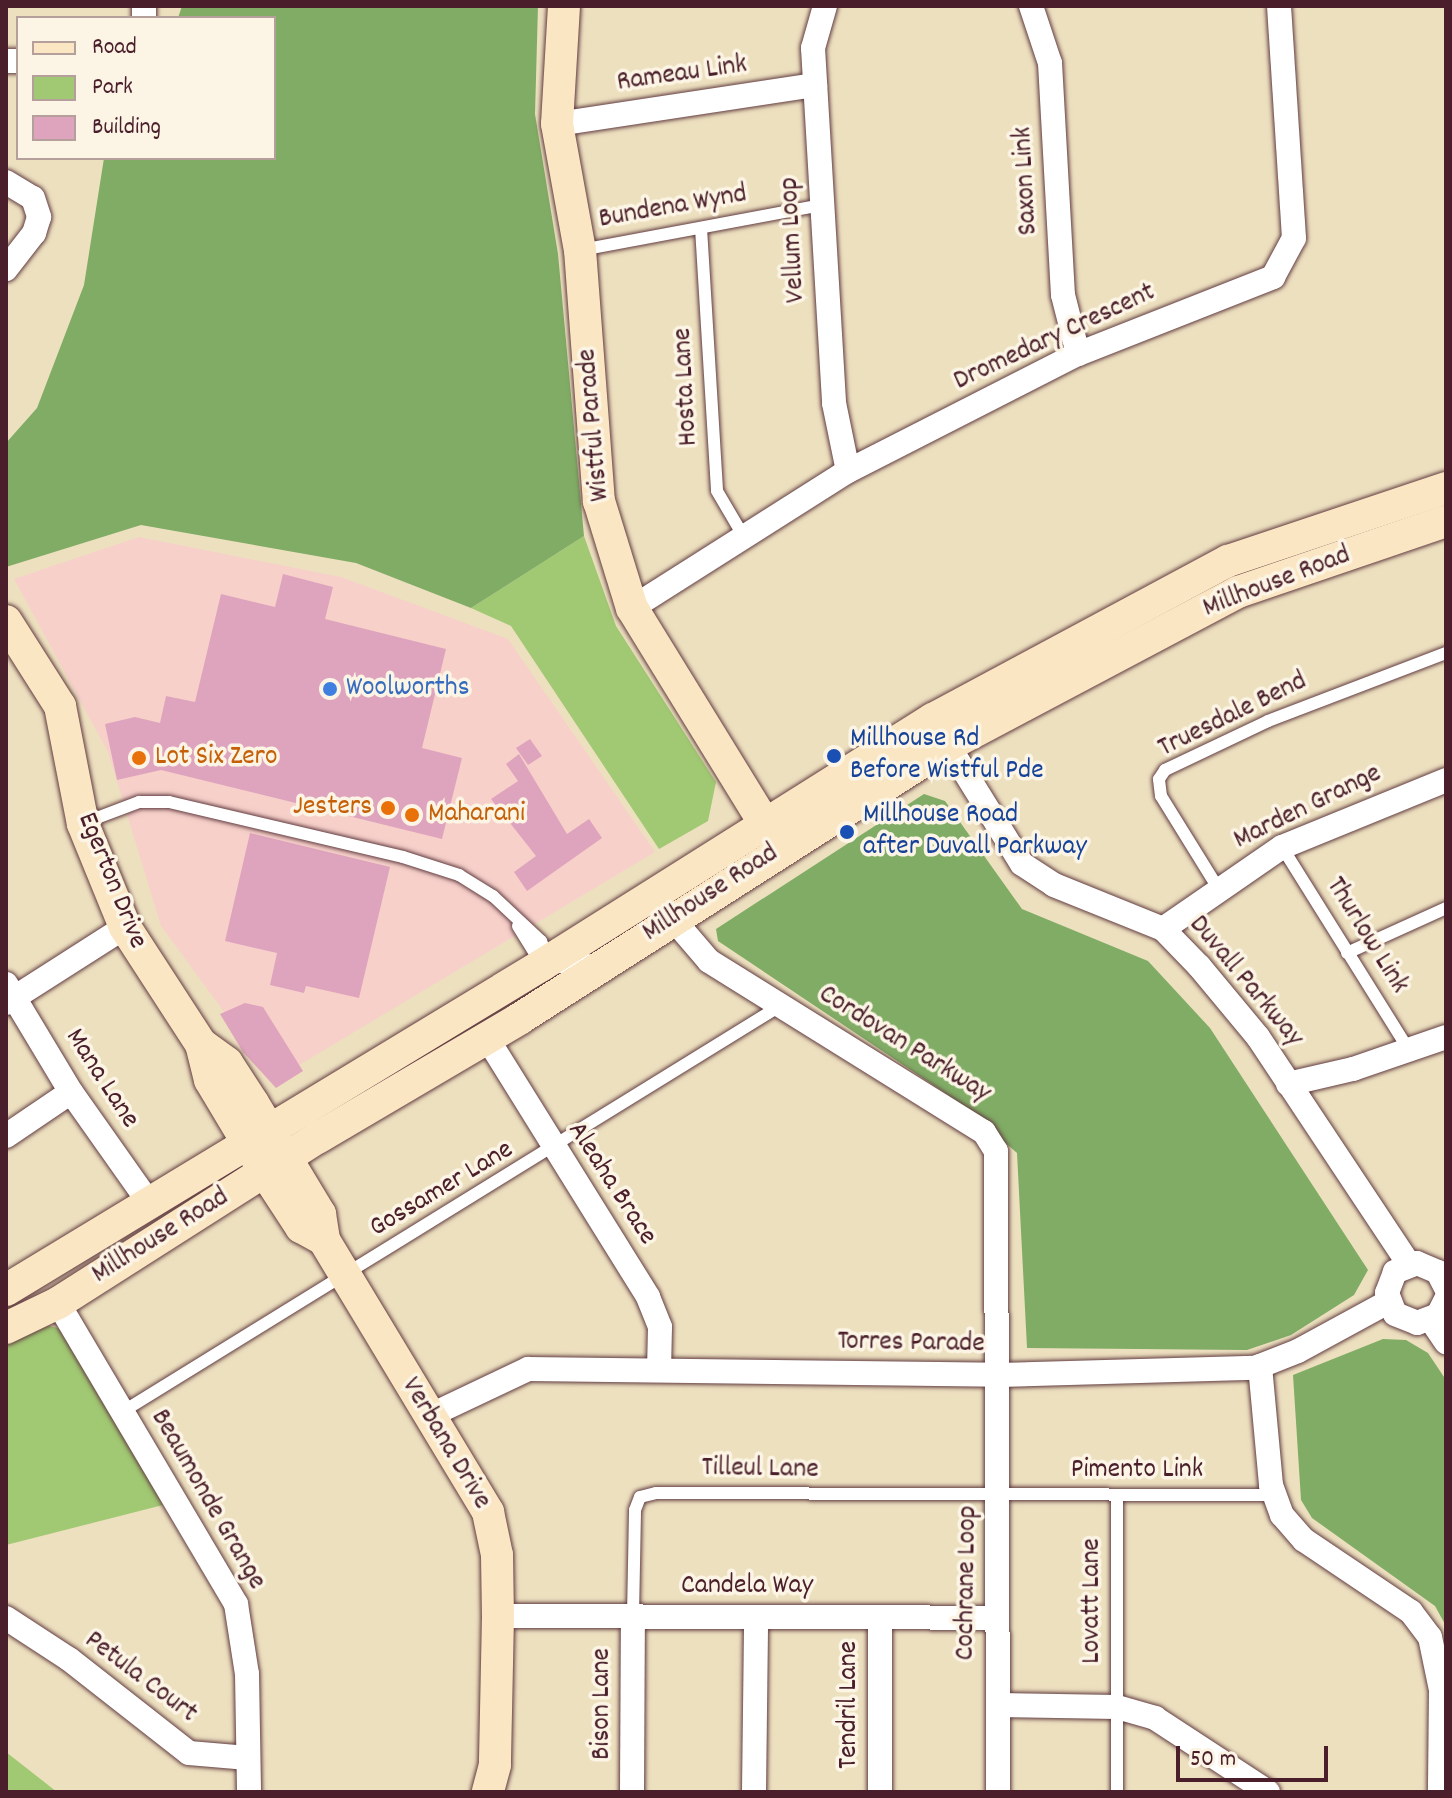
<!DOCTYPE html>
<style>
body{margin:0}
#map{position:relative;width:1452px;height:1798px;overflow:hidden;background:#ede0bf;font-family:Dekko,sans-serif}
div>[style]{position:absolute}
.built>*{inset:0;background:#f7d0ca}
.green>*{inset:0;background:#a1c873}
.forest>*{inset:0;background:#80ac65}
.building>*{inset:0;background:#dfa4bd}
.roads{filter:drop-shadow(0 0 2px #623c41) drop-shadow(0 0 2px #623c41)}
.lane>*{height:12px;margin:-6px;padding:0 6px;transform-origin:6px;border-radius:6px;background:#fff}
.street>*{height:24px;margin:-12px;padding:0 12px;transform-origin:12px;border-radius:12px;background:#fff}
.secondary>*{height:32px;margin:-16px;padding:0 16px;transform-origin:16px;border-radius:16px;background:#fbe6c4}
.dots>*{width:22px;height:22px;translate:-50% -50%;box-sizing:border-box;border:4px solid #fcf5e5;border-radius:50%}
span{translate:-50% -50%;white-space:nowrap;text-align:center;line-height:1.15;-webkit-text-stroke:7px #fcf5e5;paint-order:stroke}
.street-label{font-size:28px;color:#4a1f2b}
.shop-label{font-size:28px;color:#366cbe}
.left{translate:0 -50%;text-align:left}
.transit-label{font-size:28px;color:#164399}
.food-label{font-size:28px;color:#c56008}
.right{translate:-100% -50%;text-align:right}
.frame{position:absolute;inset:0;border:8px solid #4a1f2b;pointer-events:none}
.legend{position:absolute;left:16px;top:16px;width:260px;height:144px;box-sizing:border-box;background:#fcf5e5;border:2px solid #b59f9b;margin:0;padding:10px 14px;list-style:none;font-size:24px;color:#4a1f2b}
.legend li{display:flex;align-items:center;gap:16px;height:40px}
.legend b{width:40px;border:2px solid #b59f9b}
.scale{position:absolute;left:1176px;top:1746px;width:152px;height:36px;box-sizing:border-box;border:4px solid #4a1f2b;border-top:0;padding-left:10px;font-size:24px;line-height:28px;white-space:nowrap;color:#4a1f2b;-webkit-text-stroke:6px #fcf5e5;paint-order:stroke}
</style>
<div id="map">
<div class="built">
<i style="clip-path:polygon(139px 537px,341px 577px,508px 639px,655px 852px,274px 1080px,161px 926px,108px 752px,14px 579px)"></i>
</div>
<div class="green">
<i style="clip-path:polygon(584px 536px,616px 626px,716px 782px,708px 821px,659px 849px,511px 626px,471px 608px)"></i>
<i style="clip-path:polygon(41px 1324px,58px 1328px,71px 1342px,163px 1505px,6px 1545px,6px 1337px)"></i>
<i style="clip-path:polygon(6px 1752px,57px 1792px,6px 1792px)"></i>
</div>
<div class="forest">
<i style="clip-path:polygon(182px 6px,538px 6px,535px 114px,558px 254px,584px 536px,471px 608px,356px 563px,141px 525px,6px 567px,6px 443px,37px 408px,84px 285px,104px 158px,274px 158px,274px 18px,178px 18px)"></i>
<i style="clip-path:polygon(924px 794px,945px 801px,1022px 909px,1148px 961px,1210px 1028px,1368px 1270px,1354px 1295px,1291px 1335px,1247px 1350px,1027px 1348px,1017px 1153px,957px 1101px,718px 941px,716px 929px)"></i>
<i style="clip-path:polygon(1383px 1339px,1406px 1340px,1428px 1353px,1446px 1380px,1446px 1626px,1435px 1606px,1312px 1518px,1301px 1500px,1293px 1375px)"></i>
</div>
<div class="building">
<i style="clip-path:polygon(283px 574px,333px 587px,325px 619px,446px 649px,422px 748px,462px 758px,442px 839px,161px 770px,117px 780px,105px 724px,135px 717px,160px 723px,166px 696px,195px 702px,221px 594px,275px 607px)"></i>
<i style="clip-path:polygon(530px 739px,542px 756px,528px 765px,516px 748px)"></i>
<i style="clip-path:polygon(519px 754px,567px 834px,589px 819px,602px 838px,527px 891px,514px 872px,536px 856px,491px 799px,518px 781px,506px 764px)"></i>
<i style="clip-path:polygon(250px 833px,390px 867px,359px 998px,306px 986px,304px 993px,270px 985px,277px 953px,225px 941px)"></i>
<i style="clip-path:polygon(245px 1003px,263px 1007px,303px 1071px,276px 1088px,243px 1052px,220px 1014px)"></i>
</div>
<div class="roads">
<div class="lane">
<i style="left:701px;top:228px;width:263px;rotate:86.5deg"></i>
<i style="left:717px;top:491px;width:53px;rotate:59.6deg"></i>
<i style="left:581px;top:250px;width:245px;rotate:-10.6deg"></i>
<i style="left:86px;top:822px;width:57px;rotate:-20.7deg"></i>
<i style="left:139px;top:802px;width:30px"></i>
<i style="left:169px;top:802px;width:240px;rotate:13.2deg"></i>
<i style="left:403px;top:857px;width:59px;rotate:17.8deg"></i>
<i style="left:459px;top:875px;width:40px;rotate:32deg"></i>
<i style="left:493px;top:896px;width:66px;rotate:43.2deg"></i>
<i style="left:541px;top:941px;width:22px;rotate:68deg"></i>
<i style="left:1282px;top:847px;width:239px;rotate:58deg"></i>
<i style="left:1218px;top:888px;width:108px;rotate:-121.8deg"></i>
<i style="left:1161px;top:796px;width:17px;rotate:-97deg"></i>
<i style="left:1159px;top:779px;width:11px;rotate:-56deg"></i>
<i style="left:1165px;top:770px;width:114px;rotate:-25.4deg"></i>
<i style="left:1268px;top:721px;width:191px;rotate:-20.9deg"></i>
<i style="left:518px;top:926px;width:46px;rotate:58.4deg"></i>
<i style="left:542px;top:965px;width:26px;rotate:7deg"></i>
<i style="left:568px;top:968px;width:21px;rotate:-23deg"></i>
<i style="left:1347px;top:953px;width:109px;rotate:-24.4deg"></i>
<i style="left:122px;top:1412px;width:777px;rotate:-31.68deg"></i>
<i style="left:1117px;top:1495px;width:297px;rotate:90deg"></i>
<i style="left:633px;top:1616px;width:106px;rotate:-88.9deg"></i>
<i style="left:635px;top:1510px;width:14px;rotate:-69deg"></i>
<i style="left:640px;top:1497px;width:16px;rotate:-14deg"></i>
<i style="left:656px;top:1493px;width:618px;rotate:0.19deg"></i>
</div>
<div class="street">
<i style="left:825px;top:6px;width:44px;rotate:105.9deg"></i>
<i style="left:813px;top:48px;width:356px;rotate:86.6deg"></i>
<i style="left:834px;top:403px;width:69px;rotate:78.4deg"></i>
<i style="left:1031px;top:6px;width:60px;rotate:71.6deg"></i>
<i style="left:1050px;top:63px;width:232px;rotate:86.8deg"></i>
<i style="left:1063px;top:295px;width:61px;rotate:75.7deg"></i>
<i style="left:144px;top:18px;width:12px;rotate:-90deg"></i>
<i style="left:6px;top:61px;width:12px"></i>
<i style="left:557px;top:124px;width:261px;rotate:-8.6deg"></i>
<i style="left:6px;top:182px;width:31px;rotate:31deg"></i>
<i style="left:33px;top:198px;width:20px;rotate:72deg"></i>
<i style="left:39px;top:217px;width:17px;rotate:107deg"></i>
<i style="left:34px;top:233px;width:46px;rotate:127.9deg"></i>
<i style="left:632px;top:608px;width:256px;rotate:-32.4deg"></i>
<i style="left:848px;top:471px;width:258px;rotate:-27deg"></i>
<i style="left:1078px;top:354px;width:210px;rotate:-21.5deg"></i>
<i style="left:1273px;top:277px;width:44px;rotate:-61.7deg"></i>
<i style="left:1294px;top:238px;width:232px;rotate:-93.7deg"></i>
<i style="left:940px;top:732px;width:155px;rotate:58.2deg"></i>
<i style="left:1022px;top:864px;width:38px;rotate:33deg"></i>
<i style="left:1054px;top:885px;width:118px;rotate:22deg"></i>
<i style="left:1163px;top:929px;width:52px;rotate:45.8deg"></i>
<i style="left:1199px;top:966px;width:92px;rotate:50.3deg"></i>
<i style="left:1258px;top:1037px;width:273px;rotate:56.4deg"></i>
<i style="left:673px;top:919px;width:55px;rotate:49.4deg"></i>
<i style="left:709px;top:961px;width:324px;rotate:31.9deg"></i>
<i style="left:984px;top:1132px;width:22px;rotate:58deg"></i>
<i style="left:996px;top:1151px;width:641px;rotate:89.82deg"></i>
<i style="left:1163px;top:929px;width:145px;rotate:-34.6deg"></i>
<i style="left:1282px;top:847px;width:177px;rotate:-22.2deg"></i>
<i style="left:6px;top:984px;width:126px;rotate:59deg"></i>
<i style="left:71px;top:1092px;width:137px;rotate:54.8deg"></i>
<i style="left:6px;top:1003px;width:141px;rotate:-32.6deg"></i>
<i style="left:487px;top:1038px;width:305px;rotate:58.1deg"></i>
<i style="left:648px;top:1297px;width:32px;rotate:68deg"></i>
<i style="left:660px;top:1327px;width:43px;rotate:91.3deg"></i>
<i style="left:1288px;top:1084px;width:67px;rotate:-13deg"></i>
<i style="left:1353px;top:1069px;width:98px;rotate:-19deg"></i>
<i style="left:6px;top:1136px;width:78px;rotate:-34.1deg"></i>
<i style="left:1446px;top:1288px;width:18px;rotate:-117deg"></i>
<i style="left:1438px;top:1272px;width:23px;rotate:-157deg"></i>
<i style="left:1417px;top:1263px;width:24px;rotate:158deg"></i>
<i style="left:1395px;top:1272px;width:22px;rotate:111deg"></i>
<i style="left:1387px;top:1293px;width:22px;rotate:69deg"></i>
<i style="left:1395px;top:1314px;width:24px;rotate:22deg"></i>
<i style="left:1417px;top:1323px;width:22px;rotate:-21deg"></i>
<i style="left:1438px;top:1315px;width:18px;rotate:-63deg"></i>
<i style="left:58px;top:1303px;width:350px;rotate:59.4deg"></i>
<i style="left:236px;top:1604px;width:71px;rotate:81.1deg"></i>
<i style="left:247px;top:1674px;width:118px;rotate:89deg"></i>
<i style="left:1431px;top:1320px;width:27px;rotate:56deg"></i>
<i style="left:1260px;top:1366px;width:120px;rotate:84.7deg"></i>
<i style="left:1271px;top:1485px;width:32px;rotate:70deg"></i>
<i style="left:1282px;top:1515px;width:33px;rotate:49deg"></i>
<i style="left:1304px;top:1540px;width:129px;rotate:33.9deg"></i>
<i style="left:1411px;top:1612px;width:31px;rotate:53deg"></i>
<i style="left:1430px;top:1637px;width:54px;rotate:78.3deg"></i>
<i style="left:1441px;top:1690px;width:102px;rotate:90.6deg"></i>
<i style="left:429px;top:1416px;width:110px;rotate:-25.4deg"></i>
<i style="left:528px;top:1369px;width:471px;rotate:0.7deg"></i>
<i style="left:999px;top:1375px;width:256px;rotate:-1.6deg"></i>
<i style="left:1255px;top:1368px;width:46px;rotate:-21.6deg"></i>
<i style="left:1298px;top:1351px;width:102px;rotate:-28.6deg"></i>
<i style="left:498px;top:1616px;width:498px;rotate:0.2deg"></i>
<i style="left:6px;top:1618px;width:75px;rotate:33.1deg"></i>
<i style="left:69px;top:1659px;width:152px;rotate:38.1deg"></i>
<i style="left:189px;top:1753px;width:59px;rotate:4.8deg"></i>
<i style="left:998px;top:1705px;width:119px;rotate:1deg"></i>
<i style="left:1117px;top:1707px;width:40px;rotate:16deg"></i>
<i style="left:1155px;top:1718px;width:135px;rotate:33.2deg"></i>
<i style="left:632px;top:1792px;width:176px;rotate:-89.7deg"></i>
<i style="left:754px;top:1792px;width:174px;rotate:-89.3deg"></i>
<i style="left:880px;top:1792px;width:175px;rotate:-90deg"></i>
</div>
<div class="secondary">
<i style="left:564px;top:6px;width:118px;rotate:93.4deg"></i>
<i style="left:557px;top:124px;width:128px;rotate:79.7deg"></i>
<i style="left:580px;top:250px;width:252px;rotate:85.7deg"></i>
<i style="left:599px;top:501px;width:112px;rotate:72.9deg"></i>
<i style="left:632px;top:608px;width:278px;rotate:58.4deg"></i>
<i style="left:6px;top:621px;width:101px;rotate:57.6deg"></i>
<i style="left:60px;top:706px;width:120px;rotate:79deg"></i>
<i style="left:83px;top:824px;width:111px;rotate:67.8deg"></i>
<i style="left:125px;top:927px;width:140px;rotate:57deg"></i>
<i style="left:201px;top:1044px;width:32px;rotate:36deg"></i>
<i style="left:227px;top:1063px;width:48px;rotate:57deg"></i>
<i style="left:253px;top:1103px;width:130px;rotate:58.9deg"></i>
<i style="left:320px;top:1214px;width:26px;rotate:81deg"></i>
<i style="left:324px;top:1240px;width:318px;rotate:58.9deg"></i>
<i style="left:488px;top:1512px;width:44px;rotate:78.2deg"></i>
<i style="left:497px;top:1555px;width:61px;rotate:89.1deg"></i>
<i style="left:498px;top:1616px;width:149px;rotate:91.2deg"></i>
<i style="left:495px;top:1765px;width:28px;rotate:105deg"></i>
<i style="left:201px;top:1044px;width:37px;rotate:76deg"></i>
<i style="left:210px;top:1080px;width:107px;rotate:59.1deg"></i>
<i style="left:265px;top:1172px;width:66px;rotate:56.8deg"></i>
<i style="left:301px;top:1227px;width:26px;rotate:29deg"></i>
<i style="left:6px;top:1290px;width:627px;rotate:-31.23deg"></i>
<i style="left:542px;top:965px;width:462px;rotate:-32.2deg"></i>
<i style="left:933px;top:719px;width:335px;rotate:-28.2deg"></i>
<i style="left:1228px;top:561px;width:230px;rotate:-18.5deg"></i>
<i style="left:6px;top:1328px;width:58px;rotate:-25.7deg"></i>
<i style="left:58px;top:1303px;width:309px;rotate:-32.5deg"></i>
<i style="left:319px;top:1137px;width:232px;rotate:-30.5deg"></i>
<i style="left:519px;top:1019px;width:508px;rotate:-32.53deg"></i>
<i style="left:947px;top:746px;width:329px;rotate:-27.9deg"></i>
<i style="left:1238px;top:592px;width:220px;rotate:-18.8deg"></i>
</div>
</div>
<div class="dots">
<i style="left:330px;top:689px;background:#3f7fe0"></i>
<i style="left:834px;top:756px;background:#1a4fb4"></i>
<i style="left:139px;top:758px;background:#e8710a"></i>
<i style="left:388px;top:808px;background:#e8710a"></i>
<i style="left:412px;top:815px;background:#e8710a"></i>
<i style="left:847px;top:832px;background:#1a4fb4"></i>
</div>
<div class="street-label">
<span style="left:682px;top:75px;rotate:-8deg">Rameau Link</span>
<span style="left:1027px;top:181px;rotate:-93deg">Saxon Link</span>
<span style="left:673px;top:208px;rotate:-10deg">Bundena Wynd</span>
<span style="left:794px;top:240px;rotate:-93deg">Vellum Loop</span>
<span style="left:1055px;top:338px;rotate:-25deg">Dromedary Crescent</span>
<span style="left:687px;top:387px;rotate:-93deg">Hosta Lane</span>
<span style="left:595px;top:425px;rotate:-95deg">Wistful Parade</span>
<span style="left:1277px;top:583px;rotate:-21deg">Millhouse Road</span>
<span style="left:1233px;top:716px;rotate:-26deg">Truesdale Bend</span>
<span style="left:1308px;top:808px;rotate:-26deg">Marden Grange</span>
<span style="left:111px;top:881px;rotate:68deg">Egerton Drive</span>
<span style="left:711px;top:894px;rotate:-33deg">Millhouse Road</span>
<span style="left:1366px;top:936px;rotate:58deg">Thurlow Link</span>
<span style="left:1245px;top:982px;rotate:50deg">Duvall Parkway</span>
<span style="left:904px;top:1045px;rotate:32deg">Cordovan Parkway</span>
<span style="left:101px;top:1079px;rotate:57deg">Mana Lane</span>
<span style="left:611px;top:1184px;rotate:57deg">Aleaha Brace</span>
<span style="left:442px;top:1190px;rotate:-31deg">Gossamer Lane</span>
<span style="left:161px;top:1237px;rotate:-32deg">Millhouse Road</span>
<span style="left:911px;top:1344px;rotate:1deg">Torres Parade</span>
<span style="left:445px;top:1444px;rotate:59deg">Verbana Drive</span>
<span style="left:760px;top:1470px;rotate:1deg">Tilleul Lane</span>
<span style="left:1137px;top:1471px">Pimento Link</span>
<span style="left:207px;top:1500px;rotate:60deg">Beaumonde Grange</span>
<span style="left:968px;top:1583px;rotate:-89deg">Cochrane Loop</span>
<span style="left:747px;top:1587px">Candela Way</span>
<span style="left:1093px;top:1601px;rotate:-90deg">Lovatt Lane</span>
<span style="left:140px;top:1678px;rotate:37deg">Petula Court</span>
<span style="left:603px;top:1704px;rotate:-90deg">Bison Lane</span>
<span style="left:850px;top:1705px;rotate:-90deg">Tendril Lane</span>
</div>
<div class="shop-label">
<span class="left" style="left:346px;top:689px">Woolworths</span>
</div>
<div class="transit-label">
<span class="left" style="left:850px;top:756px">Millhouse Rd<br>Before Wistful Pde</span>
<span class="left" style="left:863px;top:832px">Millhouse Road<br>after Duvall Parkway</span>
</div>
<div class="food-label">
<span class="left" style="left:155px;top:758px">Lot Six Zero</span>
<span class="right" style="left:372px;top:808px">Jesters</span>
<span class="left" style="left:428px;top:815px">Maharani</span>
</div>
<div class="frame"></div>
<ul class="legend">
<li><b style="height:10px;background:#fbe6c4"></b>Road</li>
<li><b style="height:22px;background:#a1c873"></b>Park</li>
<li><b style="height:22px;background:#dfa4bd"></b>Building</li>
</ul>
<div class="scale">50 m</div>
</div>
